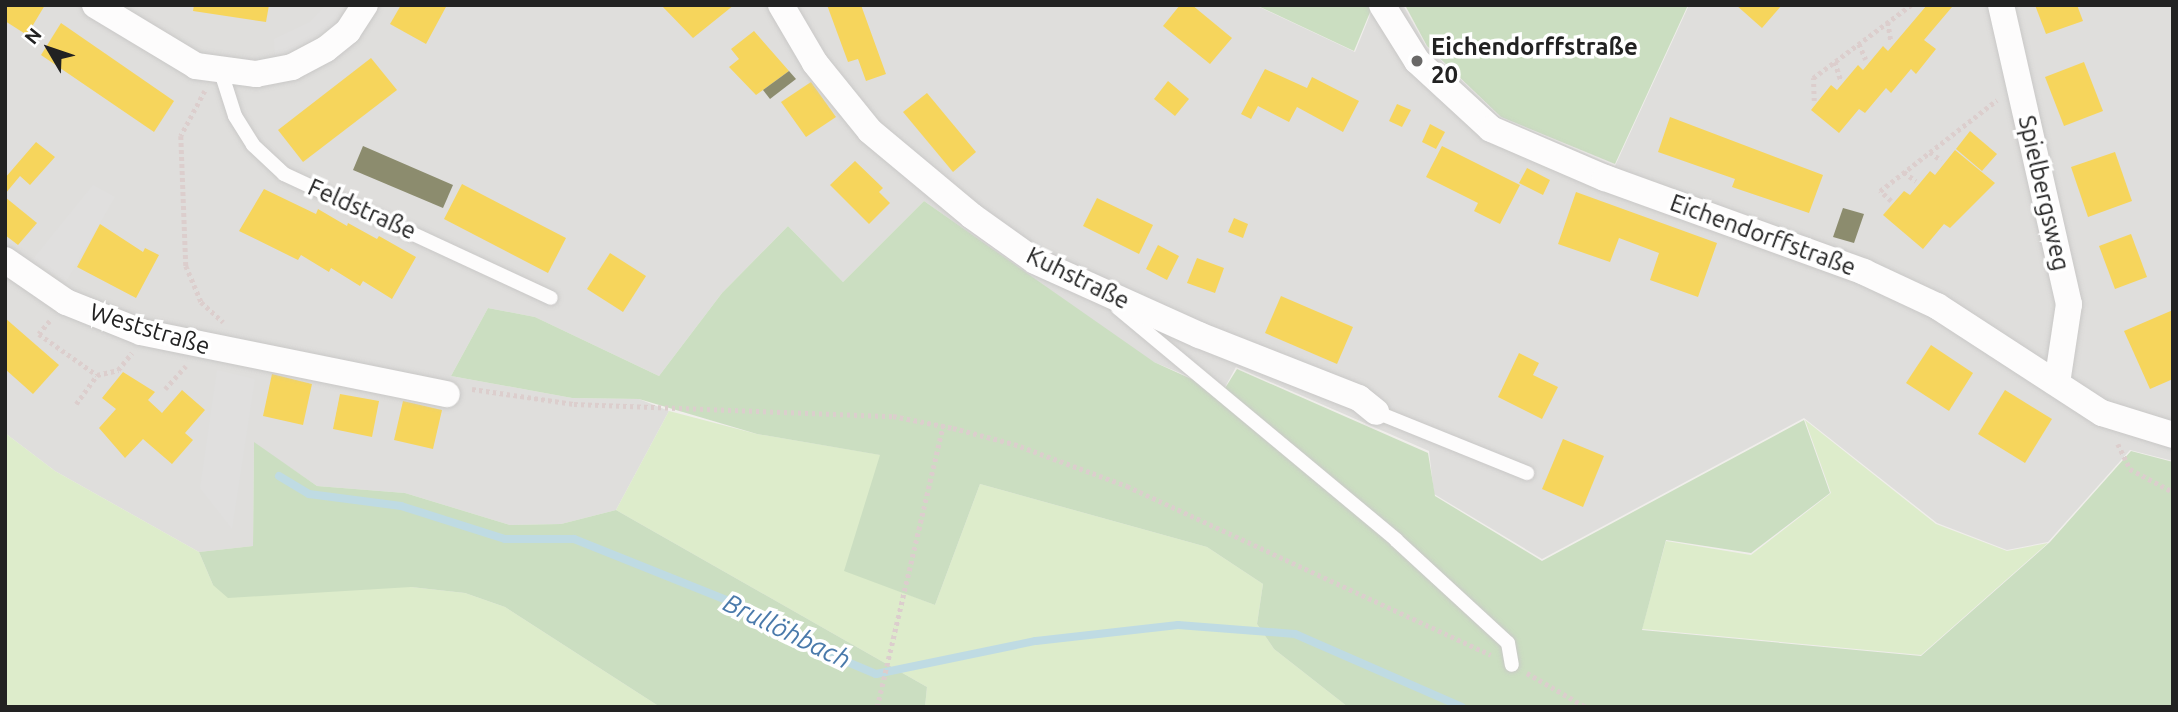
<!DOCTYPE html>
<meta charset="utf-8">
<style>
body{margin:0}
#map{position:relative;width:2178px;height:712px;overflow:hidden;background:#f0eeeb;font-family:Ubuntu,sans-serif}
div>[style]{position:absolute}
.residential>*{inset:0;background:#dfdedc}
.grass>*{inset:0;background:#ddeccb}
.forest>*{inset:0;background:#cbdec1}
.parking>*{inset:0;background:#e0dfde}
.homes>*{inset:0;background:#f6d55c}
.industry>*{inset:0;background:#8c8c6e}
.stream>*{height:8px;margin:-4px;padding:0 4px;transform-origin:4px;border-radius:4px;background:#bfdbe3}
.path>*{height:4.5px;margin-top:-2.25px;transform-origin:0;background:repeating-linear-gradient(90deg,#dccecd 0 3.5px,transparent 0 7px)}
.roads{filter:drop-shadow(0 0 2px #c9c8c7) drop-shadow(0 0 2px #c9c8c7)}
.lane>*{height:14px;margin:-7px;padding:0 7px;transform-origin:7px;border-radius:7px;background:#fdfcfc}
.street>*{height:26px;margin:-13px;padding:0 13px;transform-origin:13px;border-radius:13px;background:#fdfcfc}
.dots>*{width:19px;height:19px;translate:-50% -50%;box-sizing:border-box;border:4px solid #fff;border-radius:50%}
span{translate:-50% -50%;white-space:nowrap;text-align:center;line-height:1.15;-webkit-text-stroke:7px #fff;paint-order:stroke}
.poi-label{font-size:24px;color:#222;font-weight:700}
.left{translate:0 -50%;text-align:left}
.street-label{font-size:24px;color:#222}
.water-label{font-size:26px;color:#4a7aab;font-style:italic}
.frame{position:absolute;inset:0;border:7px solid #222;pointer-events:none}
.north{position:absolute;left:14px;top:14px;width:70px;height:70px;-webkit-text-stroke:5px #fff;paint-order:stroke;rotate:309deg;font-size:19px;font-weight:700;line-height:28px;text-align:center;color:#222}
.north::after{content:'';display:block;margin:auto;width:24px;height:32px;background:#222;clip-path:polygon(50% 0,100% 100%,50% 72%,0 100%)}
</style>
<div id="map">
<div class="residential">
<i style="clip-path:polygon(5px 5px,1255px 5px,1355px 52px,1374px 5px,1403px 5px,1426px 46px,1500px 117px,1615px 166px,1689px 5px,2173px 5px,2173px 461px,2130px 450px,2048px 542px,2007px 550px,1937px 523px,1804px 418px,1542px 559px,1434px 494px,1429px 451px,1236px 367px,1223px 391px,1149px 360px,924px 201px,843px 282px,788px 226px,722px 293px,659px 376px,535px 317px,488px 308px,451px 376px,572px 398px,639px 399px,669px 411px,616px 510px,561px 524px,510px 525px,405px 493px,317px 486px,254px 443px,253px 546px,199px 552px,55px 471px,5px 433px)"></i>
</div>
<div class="grass">
<i style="clip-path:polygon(669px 411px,757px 434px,881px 455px,845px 570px,935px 605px,980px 484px,1207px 547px,1263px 584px,1257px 624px,1274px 649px,1348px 707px,925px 707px,927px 687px,616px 510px)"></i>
<i style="clip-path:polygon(1805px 420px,1936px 524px,2007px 551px,2048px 543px,1921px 655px,1642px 629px,1666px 541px,1751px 555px,1831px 493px)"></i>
<i style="clip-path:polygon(5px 433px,55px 471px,199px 552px,213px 585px,411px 587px,465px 593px,505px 607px,660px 707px,5px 707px)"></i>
</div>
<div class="forest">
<i style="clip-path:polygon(1256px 5px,1373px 5px,1354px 51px)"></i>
<i style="clip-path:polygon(1405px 5px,1688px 5px,1615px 164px,1501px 117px,1427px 46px)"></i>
<i style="clip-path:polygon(924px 201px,1154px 362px,1222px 393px,1237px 369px,1428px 453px,1435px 496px,1542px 561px,1804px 420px,1830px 493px,1751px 553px,1666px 540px,1642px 630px,1921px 656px,2050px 542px,2131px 451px,2173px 462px,2173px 707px,1348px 707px,1274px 649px,1257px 624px,1263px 584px,1207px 547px,980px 484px,935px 605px,844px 571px,880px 455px,757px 434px,639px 399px,572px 398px,451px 376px,488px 308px,535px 317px,659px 376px,722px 293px,788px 226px,843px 282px)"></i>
<i style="clip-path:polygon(254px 442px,317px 486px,405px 493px,510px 525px,561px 524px,616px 510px,927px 687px,925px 707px,660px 707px,505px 607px,465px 593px,411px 587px,228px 598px,213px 585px,199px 552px,253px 546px)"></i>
</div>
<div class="parking">
<i style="clip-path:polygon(326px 5px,350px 5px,329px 32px,275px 59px,274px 39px,310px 22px)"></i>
<i style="clip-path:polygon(93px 185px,115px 197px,66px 282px,33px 259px)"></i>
<i style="clip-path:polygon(217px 370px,255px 379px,232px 529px,200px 488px)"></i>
</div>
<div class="homes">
<i style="clip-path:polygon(5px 5px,45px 5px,27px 35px,5px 21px)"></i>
<i style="clip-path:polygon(194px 5px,269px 5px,266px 22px,193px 11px)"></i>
<i style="clip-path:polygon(401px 5px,447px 5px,426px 44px,390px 24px)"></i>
<i style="clip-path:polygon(661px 5px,734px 5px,693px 38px)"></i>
<i style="clip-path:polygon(827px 5px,861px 5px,886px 74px,866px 81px,858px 59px,848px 62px)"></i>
<i style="clip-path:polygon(1180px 5px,1192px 5px,1232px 38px,1210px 64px,1163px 26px)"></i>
<i style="clip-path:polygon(1736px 5px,1782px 5px,1762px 28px)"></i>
<i style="clip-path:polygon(1927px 5px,1952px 7px,1924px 40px,1936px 49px,1916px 74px,1911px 69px,1891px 93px,1886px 88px,1865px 113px,1859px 109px,1839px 133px,1811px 110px,1831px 85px,1837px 90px,1858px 65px,1863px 70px,1883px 46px,1888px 51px)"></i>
<i style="clip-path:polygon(2035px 5px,2077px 5px,2083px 21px,2046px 34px)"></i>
<i style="clip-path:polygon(61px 23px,174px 101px,154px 132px,41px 55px)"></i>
<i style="clip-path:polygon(754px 31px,789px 71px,756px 95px,729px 67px,739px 59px,731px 49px)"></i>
<i style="clip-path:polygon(371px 58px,397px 90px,303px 162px,278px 130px)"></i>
<i style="clip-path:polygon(2084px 62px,2103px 111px,2064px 126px,2045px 77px)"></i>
<i style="clip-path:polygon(1265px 69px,1307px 88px,1312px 77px,1359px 101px,1343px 132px,1297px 107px,1289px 122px,1258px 106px,1251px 119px,1241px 114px)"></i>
<i style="clip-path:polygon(1168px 81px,1189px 99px,1175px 116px,1154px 99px)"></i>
<i style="clip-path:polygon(811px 82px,836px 117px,806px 137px,781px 102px)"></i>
<i style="clip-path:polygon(927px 93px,976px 152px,953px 172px,903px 112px)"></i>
<i style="clip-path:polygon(1397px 104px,1411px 110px,1402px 127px,1389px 121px)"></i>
<i style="clip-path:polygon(1670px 117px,1823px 175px,1809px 213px,1732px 187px,1735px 179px,1658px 152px)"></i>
<i style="clip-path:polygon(1430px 124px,1445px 132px,1436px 149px,1422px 142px)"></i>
<i style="clip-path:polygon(1970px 131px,1997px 154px,1982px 171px,1956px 149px)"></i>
<i style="clip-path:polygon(36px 142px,55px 157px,30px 185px,20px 176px,5px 194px,5px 178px)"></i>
<i style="clip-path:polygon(1442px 146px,1520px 185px,1500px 224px,1474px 211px,1478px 203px,1426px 177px)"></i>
<i style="clip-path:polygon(1955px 150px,1995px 183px,1950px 228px,1944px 224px,1923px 249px,1883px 215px,1904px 191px,1910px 195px,1930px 171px,1935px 175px)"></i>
<i style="clip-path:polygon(2115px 152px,2132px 201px,2088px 217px,2071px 167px)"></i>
<i style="clip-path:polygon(855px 161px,883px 188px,879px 192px,890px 203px,869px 224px,830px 185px)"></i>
<i style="clip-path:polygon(1527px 168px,1550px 180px,1543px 195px,1519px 183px)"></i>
<i style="clip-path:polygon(462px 184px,566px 238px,548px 273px,444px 219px)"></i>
<i style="clip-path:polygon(264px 189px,316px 214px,318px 209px,347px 226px,348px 223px,377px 239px,379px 236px,416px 257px,392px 299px,363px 281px,360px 286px,331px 268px,329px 272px,301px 255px,298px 260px,239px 231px)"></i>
<i style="clip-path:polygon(1576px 192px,1717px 243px,1698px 297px,1650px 280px,1659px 253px,1619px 238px,1610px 262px,1558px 244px)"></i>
<i style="clip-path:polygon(5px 197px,37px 223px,18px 245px,5px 235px)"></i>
<i style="clip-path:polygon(1097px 198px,1153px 225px,1139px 254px,1083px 226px)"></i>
<i style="clip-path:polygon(1234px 218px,1248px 224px,1243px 238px,1228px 232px)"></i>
<i style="clip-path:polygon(100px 224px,143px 252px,145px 248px,159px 255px,136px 298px,77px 267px)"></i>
<i style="clip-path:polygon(2131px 234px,2147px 277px,2115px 289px,2099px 246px)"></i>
<i style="clip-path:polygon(1158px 245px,1179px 256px,1167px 280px,1146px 269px)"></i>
<i style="clip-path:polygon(610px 253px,646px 276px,623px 312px,587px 289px)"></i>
<i style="clip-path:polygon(1197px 258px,1224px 268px,1215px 293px,1187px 283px)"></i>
<i style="clip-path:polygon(1281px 296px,1353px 327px,1337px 364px,1265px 333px)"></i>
<i style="clip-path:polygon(2173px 310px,2173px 379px,2150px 389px,2124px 331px)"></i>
<i style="clip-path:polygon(5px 318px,59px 365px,33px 394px,5px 369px)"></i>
<i style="clip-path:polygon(1931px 345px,1973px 373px,1949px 411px,1906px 383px)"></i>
<i style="clip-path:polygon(1519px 353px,1539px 363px,1533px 375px,1558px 387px,1542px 419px,1498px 397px)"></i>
<i style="clip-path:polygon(123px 372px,155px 392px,148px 400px,162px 413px,182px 390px,205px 410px,185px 433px,193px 440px,172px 464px,143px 439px,125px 458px,99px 428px,116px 409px,102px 398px)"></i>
<i style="clip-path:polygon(272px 374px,312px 384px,303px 425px,263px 416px)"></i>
<i style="clip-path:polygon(2005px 390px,2052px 419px,2025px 463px,1978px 434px)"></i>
<i style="clip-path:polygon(340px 394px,379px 401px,372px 437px,333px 429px)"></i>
<i style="clip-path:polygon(403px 401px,442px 410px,433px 449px,394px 440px)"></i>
<i style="clip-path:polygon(1563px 439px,1604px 456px,1583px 507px,1542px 489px)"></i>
</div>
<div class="industry">
<i style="clip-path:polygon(789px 71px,796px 79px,770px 99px,763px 90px)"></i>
<i style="clip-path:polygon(363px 146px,453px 185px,443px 208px,353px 170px)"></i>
<i style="clip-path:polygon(1843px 208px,1864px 214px,1854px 243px,1833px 237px)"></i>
</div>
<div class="stream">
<i style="left:279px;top:476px;width:35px;rotate:31deg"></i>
<i style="left:309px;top:494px;width:93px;rotate:7.4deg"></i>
<i style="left:401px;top:506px;width:109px;rotate:17.6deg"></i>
<i style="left:505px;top:539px;width:69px"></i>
<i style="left:574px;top:539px;width:183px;rotate:21.8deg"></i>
<i style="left:744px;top:607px;width:33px;rotate:41deg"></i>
<i style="left:769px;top:629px;width:116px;rotate:22.8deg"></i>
<i style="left:876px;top:674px;width:163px;rotate:-11.7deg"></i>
<i style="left:1036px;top:641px;width:143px;rotate:-6.4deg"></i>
<i style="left:1178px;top:625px;width:117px;rotate:4.4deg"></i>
<i style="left:1295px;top:634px;width:182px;rotate:23.6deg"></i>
</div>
<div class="path">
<i style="left:1888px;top:22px;width:19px;rotate:81deg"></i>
<i style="left:1859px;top:44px;width:17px;rotate:66deg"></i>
<i style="left:1835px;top:62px;width:19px;rotate:72deg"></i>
<i style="left:205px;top:91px;width:51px;rotate:118.1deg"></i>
<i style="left:181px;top:136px;width:130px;rotate:87.8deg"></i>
<i style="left:186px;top:266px;width:39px;rotate:67deg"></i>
<i style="left:201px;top:302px;width:30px;rotate:42deg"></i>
<i style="left:1814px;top:101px;width:23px;rotate:-92deg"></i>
<i style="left:1813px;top:78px;width:122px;rotate:-36.7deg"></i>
<i style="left:1930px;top:152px;width:14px;rotate:36deg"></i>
<i style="left:1904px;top:172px;width:15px;rotate:37deg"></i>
<i style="left:1891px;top:201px;width:15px;rotate:-138deg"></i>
<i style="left:1880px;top:191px;width:148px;rotate:-37.9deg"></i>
<i style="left:50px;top:321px;width:17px;rotate:130deg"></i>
<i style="left:39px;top:334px;width:71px;rotate:35.3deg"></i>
<i style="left:97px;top:375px;width:22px;rotate:-13deg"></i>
<i style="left:118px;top:370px;width:22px;rotate:-51deg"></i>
<i style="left:165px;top:389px;width:31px;rotate:-48deg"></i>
<i style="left:472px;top:389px;width:103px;rotate:8.4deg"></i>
<i style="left:574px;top:404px;width:319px;rotate:2.2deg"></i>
<i style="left:893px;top:416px;width:61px;rotate:11.3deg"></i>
<i style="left:953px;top:428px;width:63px;rotate:14.7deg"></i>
<i style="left:1014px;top:444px;width:121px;rotate:20.4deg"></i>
<i style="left:1127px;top:486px;width:401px;rotate:24.9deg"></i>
<i style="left:76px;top:404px;width:36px;rotate:-54deg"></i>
<i style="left:2118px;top:444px;width:28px;rotate:64deg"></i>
<i style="left:2130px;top:469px;width:49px;rotate:28.1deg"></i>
<i style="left:1527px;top:673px;width:68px;rotate:30deg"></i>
<i style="left:877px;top:707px;width:289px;rotate:-76.8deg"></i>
</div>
<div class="roads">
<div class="lane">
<i style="left:221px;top:72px;width:46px;rotate:72.3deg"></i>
<i style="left:235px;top:116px;width:34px;rotate:58deg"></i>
<i style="left:253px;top:145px;width:42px;rotate:43.1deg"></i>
<i style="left:284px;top:174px;width:294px;rotate:24.9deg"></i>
<i style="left:1118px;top:308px;width:362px;rotate:39.8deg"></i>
<i style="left:1396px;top:540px;width:152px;rotate:42.6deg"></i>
<i style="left:1508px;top:643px;width:22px;rotate:80deg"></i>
<i style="left:1376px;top:412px;width:163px;rotate:22deg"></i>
</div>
<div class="street">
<i style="left:95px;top:5px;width:118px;rotate:31.1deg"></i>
<i style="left:196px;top:66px;width:61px;rotate:7.6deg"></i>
<i style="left:256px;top:74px;width:37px;rotate:-11deg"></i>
<i style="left:292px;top:67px;width:38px;rotate:-28deg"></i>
<i style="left:326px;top:49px;width:28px;rotate:-39deg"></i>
<i style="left:348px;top:31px;width:31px;rotate:-57deg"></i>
<i style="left:781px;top:5px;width:67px;rotate:59.6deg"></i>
<i style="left:815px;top:63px;width:87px;rotate:51deg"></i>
<i style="left:870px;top:131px;width:133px;rotate:39.8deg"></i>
<i style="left:972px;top:216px;width:77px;rotate:35.5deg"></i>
<i style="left:1035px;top:261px;width:180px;rotate:24.3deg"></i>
<i style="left:1199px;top:335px;width:172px;rotate:21.5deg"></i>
<i style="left:1359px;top:398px;width:22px;rotate:39deg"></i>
<i style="left:1382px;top:5px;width:66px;rotate:58deg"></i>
<i style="left:1417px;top:61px;width:100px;rotate:42.6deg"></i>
<i style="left:1491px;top:129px;width:124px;rotate:23.3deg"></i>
<i style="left:1605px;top:178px;width:276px;rotate:19.9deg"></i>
<i style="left:1864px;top:272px;width:81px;rotate:25deg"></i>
<i style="left:1937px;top:306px;width:197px;rotate:33deg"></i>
<i style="left:2102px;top:413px;width:74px;rotate:17.2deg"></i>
<i style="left:2001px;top:5px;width:307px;rotate:77.2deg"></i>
<i style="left:2069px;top:304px;width:80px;rotate:98.6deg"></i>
<i style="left:5px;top:260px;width:74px;rotate:34.5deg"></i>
<i style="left:66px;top:302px;width:81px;rotate:21.8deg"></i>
<i style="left:141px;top:332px;width:312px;rotate:11.5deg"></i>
</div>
</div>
<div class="dots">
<i style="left:1417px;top:61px;background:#6a6968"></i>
</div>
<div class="poi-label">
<span class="left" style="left:1431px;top:61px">Eichendorffstraße<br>20</span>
</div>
<div class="street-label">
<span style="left:2044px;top:193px;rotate:77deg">Spielbergsweg</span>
<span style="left:362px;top:209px;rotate:24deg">Feldstraße</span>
<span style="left:1763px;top:235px;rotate:20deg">Eichendorffstraße</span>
<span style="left:1078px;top:278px;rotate:26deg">Kuhstraße</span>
<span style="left:150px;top:329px;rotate:17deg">Weststraße</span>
</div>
<div class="water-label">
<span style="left:787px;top:631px;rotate:26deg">Brullöhbach</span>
</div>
<div class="frame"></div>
<div class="north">N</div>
</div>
